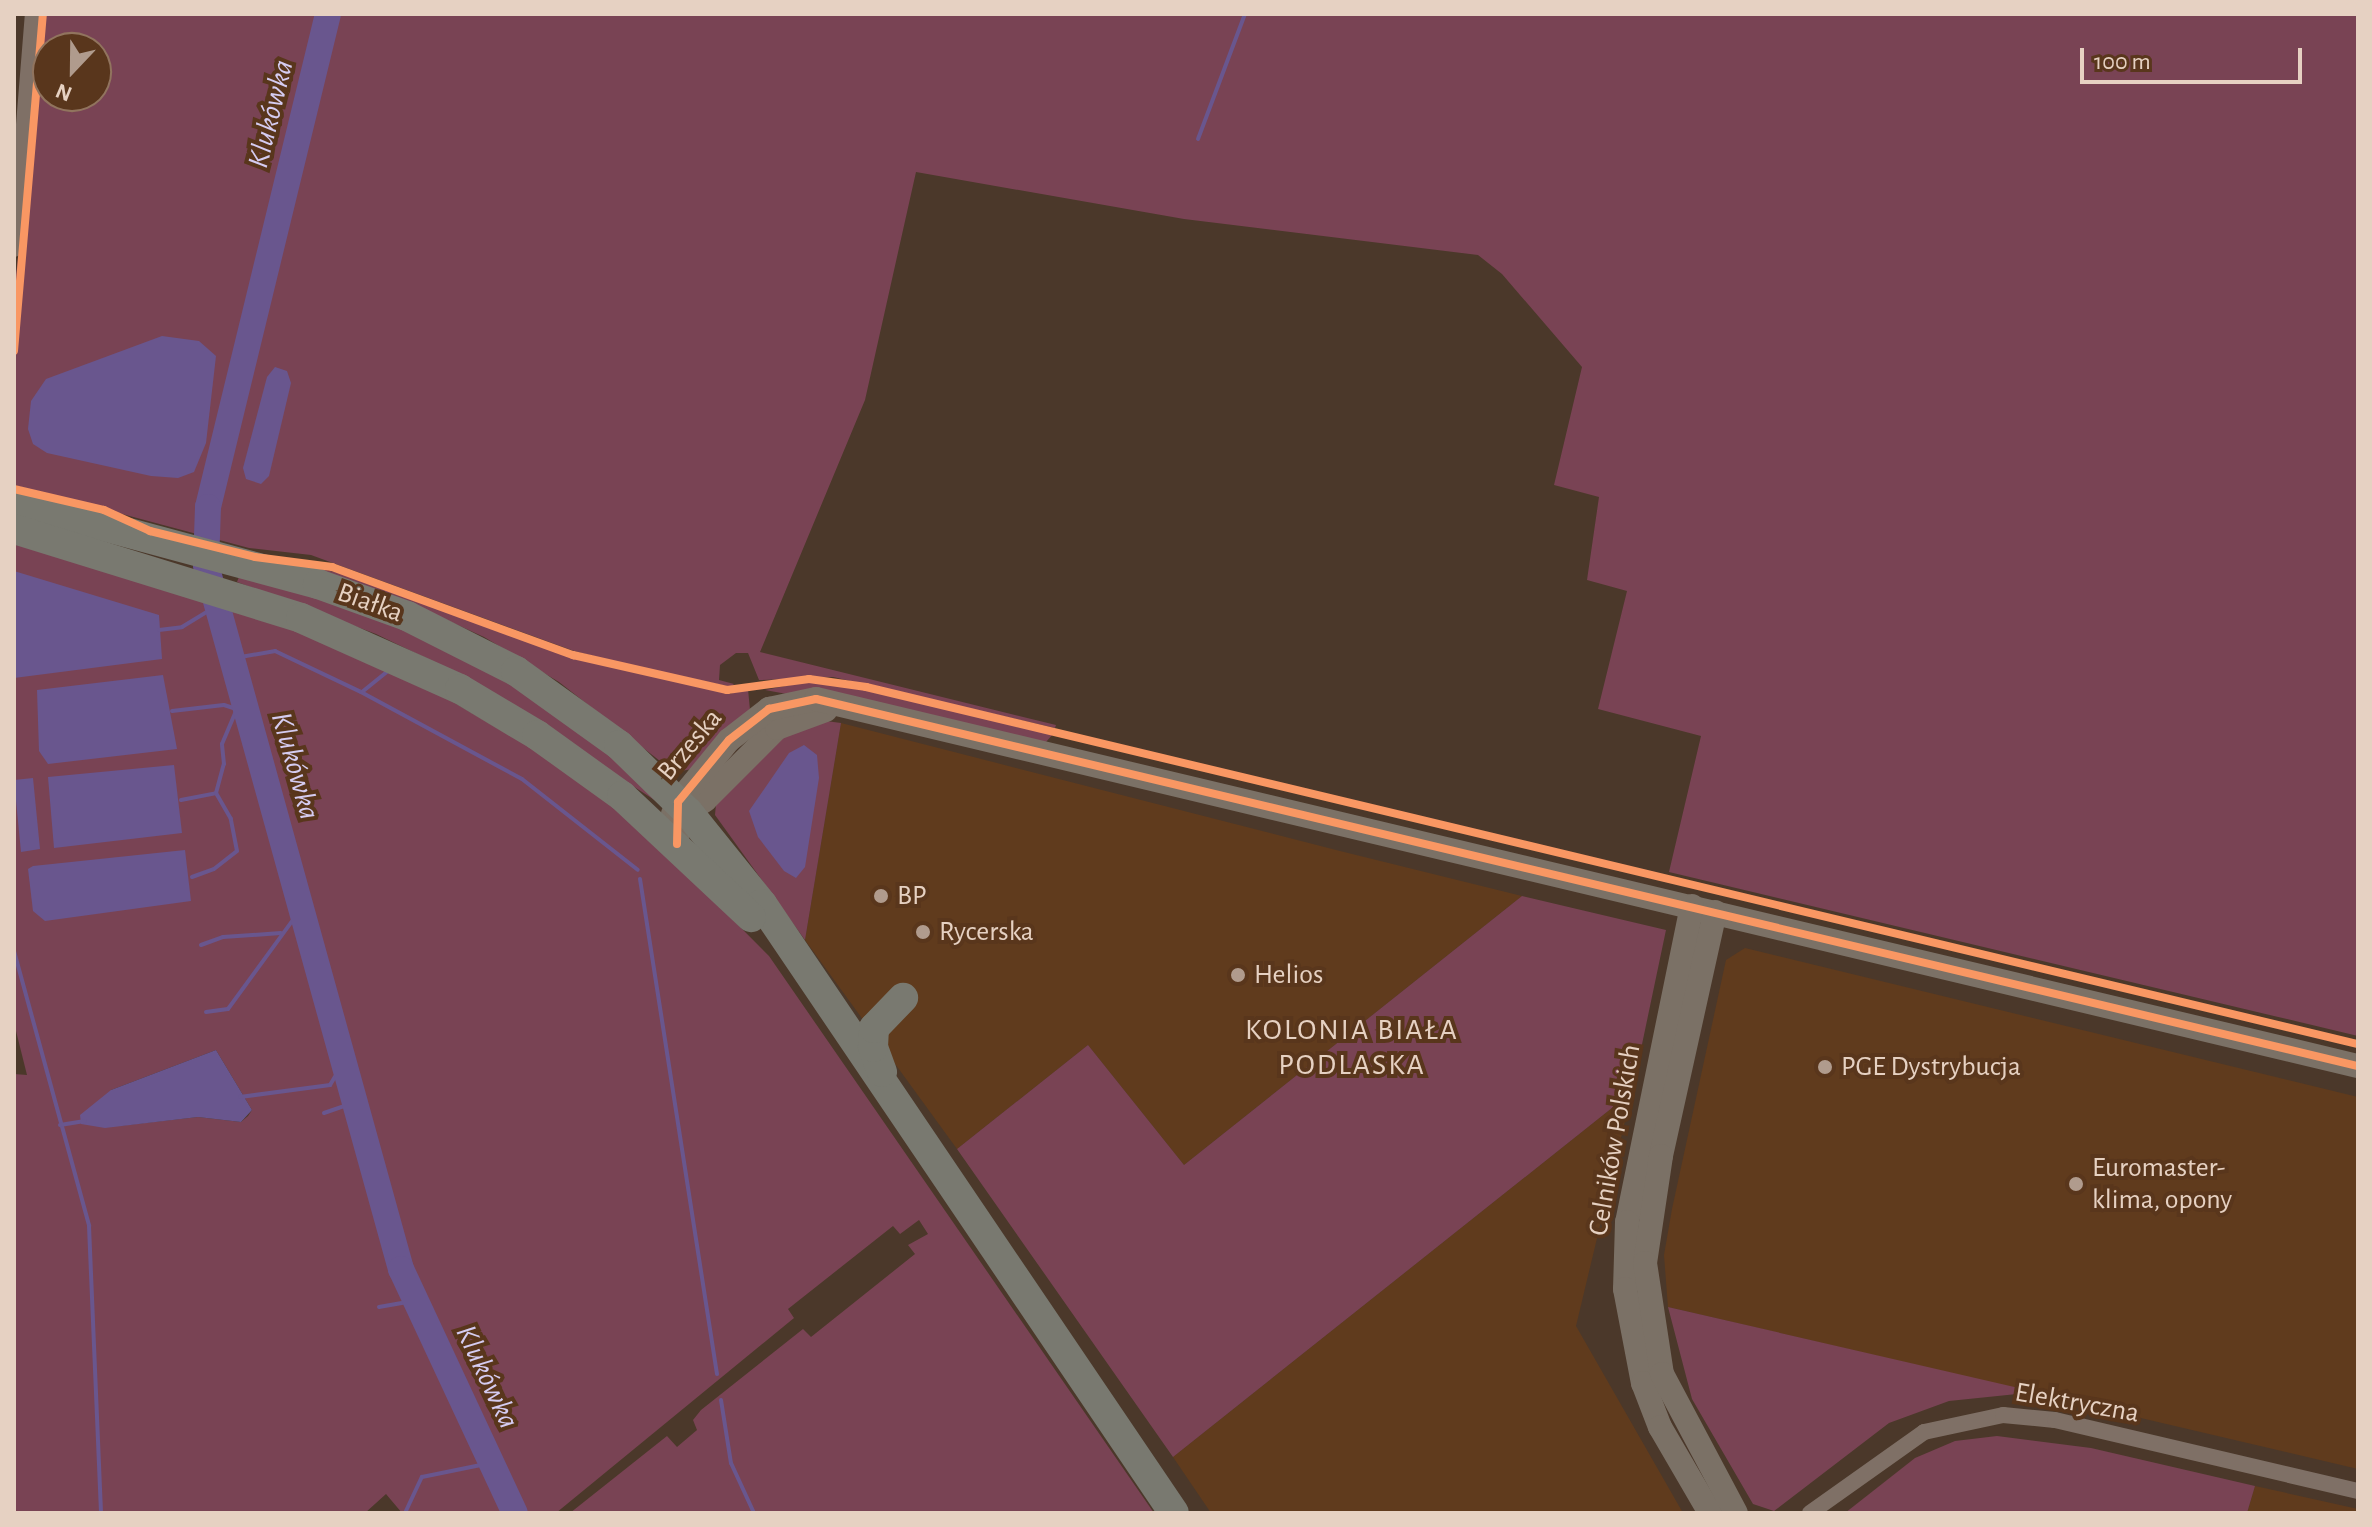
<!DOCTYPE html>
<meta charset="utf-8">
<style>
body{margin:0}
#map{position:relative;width:2372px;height:1527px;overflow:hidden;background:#4b382a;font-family:"Alegreya Sans",sans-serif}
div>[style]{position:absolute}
.built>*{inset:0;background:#603b1d}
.green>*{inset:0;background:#794354}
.water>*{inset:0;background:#69568e}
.stream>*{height:4px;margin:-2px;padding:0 2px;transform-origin:2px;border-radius:2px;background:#69568e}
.river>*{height:26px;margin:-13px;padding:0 13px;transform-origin:13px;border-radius:13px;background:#69568e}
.street>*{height:16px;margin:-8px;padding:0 8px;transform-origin:8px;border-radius:8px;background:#7f7066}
.secondary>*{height:24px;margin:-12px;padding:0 12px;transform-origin:12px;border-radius:12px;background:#7b7166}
.highway>*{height:30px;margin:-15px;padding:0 15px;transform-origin:15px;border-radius:15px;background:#797970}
.cycleway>*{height:8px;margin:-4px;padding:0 4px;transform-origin:4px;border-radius:4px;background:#f99763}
.dots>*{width:22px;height:22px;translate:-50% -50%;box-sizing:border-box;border:4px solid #59361c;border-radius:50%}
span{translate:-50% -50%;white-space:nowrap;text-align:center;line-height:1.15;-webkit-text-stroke:8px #59361c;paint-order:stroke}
.street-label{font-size:28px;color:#e6d1c2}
.poi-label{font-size:28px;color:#e6d1c2}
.left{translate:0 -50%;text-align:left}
.water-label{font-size:30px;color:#d5ccf1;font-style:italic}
.neighbourhood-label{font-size:30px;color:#e6d1c2;letter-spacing:2px}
.frame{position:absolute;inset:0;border:16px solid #e6d1c2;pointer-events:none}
.north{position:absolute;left:32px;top:32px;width:80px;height:80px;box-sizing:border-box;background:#59361c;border:2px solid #91745e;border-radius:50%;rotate:202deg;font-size:22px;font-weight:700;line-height:32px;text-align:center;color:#e6d1c2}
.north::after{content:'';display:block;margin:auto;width:28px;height:36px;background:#b09b8d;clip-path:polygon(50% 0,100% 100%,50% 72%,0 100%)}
.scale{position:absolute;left:2080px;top:48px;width:222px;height:36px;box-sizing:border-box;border:4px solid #e6d1c2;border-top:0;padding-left:10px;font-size:24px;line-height:28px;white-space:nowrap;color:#e6d1c2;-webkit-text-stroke:6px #59361c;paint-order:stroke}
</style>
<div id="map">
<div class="built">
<i style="clip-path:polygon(841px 723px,1340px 851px,1522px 896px,1184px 1165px,1088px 1045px,957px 1149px,805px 940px)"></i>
<i style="clip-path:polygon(1745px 948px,2358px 1097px,2358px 1469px,1668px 1307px,1664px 1255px,1672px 1209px,1726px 960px)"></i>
<i style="clip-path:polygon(1632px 1092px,1576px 1326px,1683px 1513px,1211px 1513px,1173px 1457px)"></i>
<i style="clip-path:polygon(2255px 1486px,2358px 1509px,2358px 1513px,2247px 1513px)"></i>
</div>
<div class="green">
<i style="clip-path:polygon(evenodd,46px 14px,2358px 14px,2358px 1036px,1669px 872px,1701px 736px,1598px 709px,1627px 591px,1587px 580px,1599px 497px,1554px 485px,1582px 367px,1502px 274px,1478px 255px,1184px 219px,916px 172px,865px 400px,760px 652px,1056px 725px,1055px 728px,833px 677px,759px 680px,748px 653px,736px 653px,720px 665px,719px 680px,734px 684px,731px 687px,625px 664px,574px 651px,311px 555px,249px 548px,14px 485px,14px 292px,46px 14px,48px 48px,96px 48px,96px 96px,48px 96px,48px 48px)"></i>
<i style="clip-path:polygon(evenodd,14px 541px,370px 653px,606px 792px,769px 956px,1154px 1513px,570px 1513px,667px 1436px,677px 1447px,697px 1430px,693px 1420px,701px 1410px,803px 1329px,811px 1337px,915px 1254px,908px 1245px,928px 1234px,919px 1220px,900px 1234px,893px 1226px,788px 1309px,794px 1318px,556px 1513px,402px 1513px,386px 1494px,365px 1513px,14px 1513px,14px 1074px,27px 1075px,14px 1023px,14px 541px,216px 1050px,252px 1110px,248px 1116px,241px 1122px,198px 1117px,118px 1126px,111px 1090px,216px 1050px)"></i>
<i style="clip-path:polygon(300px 564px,352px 576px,574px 657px,729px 694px,748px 689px,750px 710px,693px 769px,674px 772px,559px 682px,484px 637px,403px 600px)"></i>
<i style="clip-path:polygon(242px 569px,347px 601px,561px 708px,656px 801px,463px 676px,376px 634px,237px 582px)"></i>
<i style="clip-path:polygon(805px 682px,862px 689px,1053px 734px,1046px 742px,765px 690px)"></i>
<i style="clip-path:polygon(811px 719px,841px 723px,805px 940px,715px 815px,716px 804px,767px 743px)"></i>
<i style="clip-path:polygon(1522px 896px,1666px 930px,1632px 1092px,1173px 1457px,957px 1149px,1088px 1045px,1184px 1165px)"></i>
<i style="clip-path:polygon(1668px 1307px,2036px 1392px,1949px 1401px,1889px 1423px,1774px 1511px,1753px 1504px,1692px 1399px)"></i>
<i style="clip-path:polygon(1997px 1436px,2091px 1448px,2255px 1486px,2247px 1513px,1845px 1513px,1915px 1458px,1955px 1441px)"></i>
</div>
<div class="water">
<i style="clip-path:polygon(162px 336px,199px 341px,216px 356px,206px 443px,194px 472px,178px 478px,151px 476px,47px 453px,33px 444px,28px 429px,31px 401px,46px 379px)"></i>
<i style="clip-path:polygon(275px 367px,287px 371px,291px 383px,269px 476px,261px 484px,246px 479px,243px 468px,267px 377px)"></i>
<i style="clip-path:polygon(14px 571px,159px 615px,162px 659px,14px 678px)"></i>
<i style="clip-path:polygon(163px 675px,177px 749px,48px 764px,39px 751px,37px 690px)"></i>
<i style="clip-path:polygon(804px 745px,817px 755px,819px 778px,805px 867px,796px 878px,784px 871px,758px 837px,749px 811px,789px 753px)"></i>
<i style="clip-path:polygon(174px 765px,182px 833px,54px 848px,48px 777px)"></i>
<i style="clip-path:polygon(33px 778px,40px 849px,21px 852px,14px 780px)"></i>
<i style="clip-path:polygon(185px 850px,191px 901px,45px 921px,33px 911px,28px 869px,33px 866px)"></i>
<i style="clip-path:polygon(216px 1050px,252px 1110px,241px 1122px,198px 1117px,105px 1128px,81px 1124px,80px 1115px,111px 1090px)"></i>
</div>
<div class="stream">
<i style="left:1198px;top:139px;width:134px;rotate:-69.4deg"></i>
<i style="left:159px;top:630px;width:23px;rotate:-7deg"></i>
<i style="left:182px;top:627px;width:42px;rotate:-31.4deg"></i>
<i style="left:235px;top:658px;width:41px;rotate:-9.9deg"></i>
<i style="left:275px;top:651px;width:95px;rotate:25.5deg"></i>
<i style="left:361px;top:692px;width:183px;rotate:28.4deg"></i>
<i style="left:522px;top:779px;width:147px;rotate:38.1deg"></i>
<i style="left:362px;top:692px;width:33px;rotate:-39deg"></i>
<i style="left:172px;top:711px;width:52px;rotate:-6.6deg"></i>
<i style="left:224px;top:705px;width:13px;rotate:18deg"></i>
<i style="left:181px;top:800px;width:36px;rotate:-11deg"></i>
<i style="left:192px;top:877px;width:23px;rotate:-20deg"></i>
<i style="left:214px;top:869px;width:29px;rotate:-38deg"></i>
<i style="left:237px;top:851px;width:33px;rotate:-101deg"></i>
<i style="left:231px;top:819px;width:30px;rotate:-120deg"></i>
<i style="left:216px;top:793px;width:30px;rotate:-75deg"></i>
<i style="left:224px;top:764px;width:20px;rotate:-96deg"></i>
<i style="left:222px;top:744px;width:38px;rotate:-67deg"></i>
<i style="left:237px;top:709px;width:11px;rotate:-27deg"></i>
<i style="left:640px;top:879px;width:501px;rotate:81.16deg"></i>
<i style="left:201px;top:945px;width:23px;rotate:-20deg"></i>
<i style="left:223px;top:937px;width:58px;rotate:-3.9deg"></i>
<i style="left:14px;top:951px;width:285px;rotate:74.7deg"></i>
<i style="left:89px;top:1226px;width:287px;rotate:87.6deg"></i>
<i style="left:206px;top:1012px;width:22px;rotate:-8deg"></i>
<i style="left:228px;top:1009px;width:127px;rotate:-53.9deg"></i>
<i style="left:240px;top:1097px;width:91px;rotate:-7.6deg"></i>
<i style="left:330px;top:1085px;width:29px;rotate:-59deg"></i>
<i style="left:324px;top:1113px;width:34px;rotate:-19deg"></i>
<i style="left:60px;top:1125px;width:25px;rotate:-9deg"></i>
<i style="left:379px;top:1307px;width:36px;rotate:-10deg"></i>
<i style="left:721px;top:1400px;width:64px;rotate:81deg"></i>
<i style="left:731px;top:1463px;width:55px;rotate:65.3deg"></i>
<i style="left:405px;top:1513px;width:40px;rotate:-65deg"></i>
<i style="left:422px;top:1477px;width:70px;rotate:-11.5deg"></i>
</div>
<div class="river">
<i style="left:328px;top:14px;width:507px;rotate:103.68deg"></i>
<i style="left:208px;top:507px;width:58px;rotate:92deg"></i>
<i style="left:206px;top:565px;width:731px;rotate:74.52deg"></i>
<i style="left:401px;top:1269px;width:269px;rotate:65deg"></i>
</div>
<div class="street">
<i style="left:14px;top:249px;width:236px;rotate:-85.4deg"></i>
<i style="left:1810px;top:1513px;width:140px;rotate:-35.4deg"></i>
<i style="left:1924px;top:1432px;width:81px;rotate:-12.1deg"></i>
<i style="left:2003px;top:1415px;width:52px;rotate:5.5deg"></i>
<i style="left:2055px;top:1420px;width:311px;rotate:13.2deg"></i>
</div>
<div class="secondary">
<i style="left:673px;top:814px;width:15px;rotate:-8deg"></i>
<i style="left:688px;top:812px;width:21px;rotate:-35deg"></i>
<i style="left:705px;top:800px;width:102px;rotate:-45deg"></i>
<i style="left:777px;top:728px;width:52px;rotate:-20.2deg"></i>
<i style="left:677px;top:844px;width:42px;rotate:-88.6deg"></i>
<i style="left:678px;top:802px;width:80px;rotate:-50.6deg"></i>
<i style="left:729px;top:740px;width:51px;rotate:-37.8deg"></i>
<i style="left:769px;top:709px;width:48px;rotate:-12deg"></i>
<i style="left:816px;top:699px;width:1585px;rotate:13.39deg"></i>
<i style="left:1692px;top:906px;width:323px;rotate:101.6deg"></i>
<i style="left:1627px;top:1222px;width:67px;rotate:91.7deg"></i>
<i style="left:1625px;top:1289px;width:96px;rotate:79.2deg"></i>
<i style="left:1643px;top:1383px;width:47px;rotate:68.9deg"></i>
<i style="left:1660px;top:1427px;width:99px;rotate:59.8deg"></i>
<i style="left:1715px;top:912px;width:250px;rotate:102.5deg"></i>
<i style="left:1661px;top:1156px;width:108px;rotate:98.5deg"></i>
<i style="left:1645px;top:1263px;width:112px;rotate:81.3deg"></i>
<i style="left:1662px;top:1374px;width:157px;rotate:62deg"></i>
</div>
<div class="highway">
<i style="left:14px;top:502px;width:315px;rotate:15.1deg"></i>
<i style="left:318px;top:584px;width:95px;rotate:19.8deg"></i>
<i style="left:407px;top:616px;width:122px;rotate:26.8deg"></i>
<i style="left:516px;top:671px;width:127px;rotate:35.7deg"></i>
<i style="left:619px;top:745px;width:96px;rotate:44.2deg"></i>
<i style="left:688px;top:812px;width:118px;rotate:51.2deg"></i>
<i style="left:762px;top:904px;width:735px;rotate:55.92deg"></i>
<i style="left:14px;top:529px;width:300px;rotate:17.2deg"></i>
<i style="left:301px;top:618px;width:174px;rotate:24.1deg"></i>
<i style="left:460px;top:689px;width:90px;rotate:30.9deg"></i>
<i style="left:537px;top:735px;width:105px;rotate:35.7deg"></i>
<i style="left:622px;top:796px;width:177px;rotate:43.2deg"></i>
<i style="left:882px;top:1072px;width:27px;rotate:-110deg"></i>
<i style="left:873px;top:1047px;width:19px;rotate:-87deg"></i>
<i style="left:874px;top:1028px;width:42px;rotate:-46deg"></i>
</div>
<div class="cycleway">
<i style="left:14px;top:351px;width:338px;rotate:-85.1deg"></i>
<i style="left:14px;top:489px;width:92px;rotate:13.1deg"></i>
<i style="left:104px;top:510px;width:51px;rotate:24.5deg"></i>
<i style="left:150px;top:531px;width:108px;rotate:13.9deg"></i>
<i style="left:255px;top:557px;width:78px;rotate:7.4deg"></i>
<i style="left:332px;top:567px;width:257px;rotate:20.1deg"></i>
<i style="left:573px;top:655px;width:158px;rotate:12.8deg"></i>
<i style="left:727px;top:690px;width:83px;rotate:-7.6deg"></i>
<i style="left:809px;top:679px;width:58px;rotate:8deg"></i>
<i style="left:866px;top:687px;width:1534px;rotate:13.46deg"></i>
<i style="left:677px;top:844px;width:42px;rotate:-88.6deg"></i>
<i style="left:678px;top:802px;width:80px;rotate:-50.6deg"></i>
<i style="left:729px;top:740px;width:51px;rotate:-37.8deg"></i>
<i style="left:769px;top:709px;width:48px;rotate:-12deg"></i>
<i style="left:816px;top:699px;width:1585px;rotate:13.39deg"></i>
</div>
<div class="dots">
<i style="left:881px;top:896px;background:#b09b8d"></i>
<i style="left:923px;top:932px;background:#b09b8d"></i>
<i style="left:1238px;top:975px;background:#b09b8d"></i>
<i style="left:1825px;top:1067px;background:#b09b8d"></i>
<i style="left:2076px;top:1184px;background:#b09b8d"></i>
</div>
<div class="street-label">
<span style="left:370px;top:603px;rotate:20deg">Białka</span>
<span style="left:690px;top:745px;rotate:-50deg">Brzeska</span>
<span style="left:1615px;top:1140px;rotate:-80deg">Celników Polskich</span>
<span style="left:2077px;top:1403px;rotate:10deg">Elektryczna</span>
</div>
<div class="poi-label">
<span class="left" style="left:897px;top:896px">BP</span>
<span class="left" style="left:939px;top:932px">Rycerska</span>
<span class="left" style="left:1254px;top:975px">Helios</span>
<span class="left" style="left:1841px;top:1067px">PGE Dystrybucja</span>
<span class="left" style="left:2092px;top:1184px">Euromaster-<br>klima, opony</span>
</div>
<div class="water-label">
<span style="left:271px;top:114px;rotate:-76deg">Klukówka</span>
<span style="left:295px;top:766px;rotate:74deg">Klukówka</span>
<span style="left:487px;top:1377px;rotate:65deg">Klukówka</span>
</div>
<div class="neighbourhood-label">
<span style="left:1352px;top:1047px">KOLONIA BIAŁA<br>PODLASKA</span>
</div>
<div class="frame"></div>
<div class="north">N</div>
<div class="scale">100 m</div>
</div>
